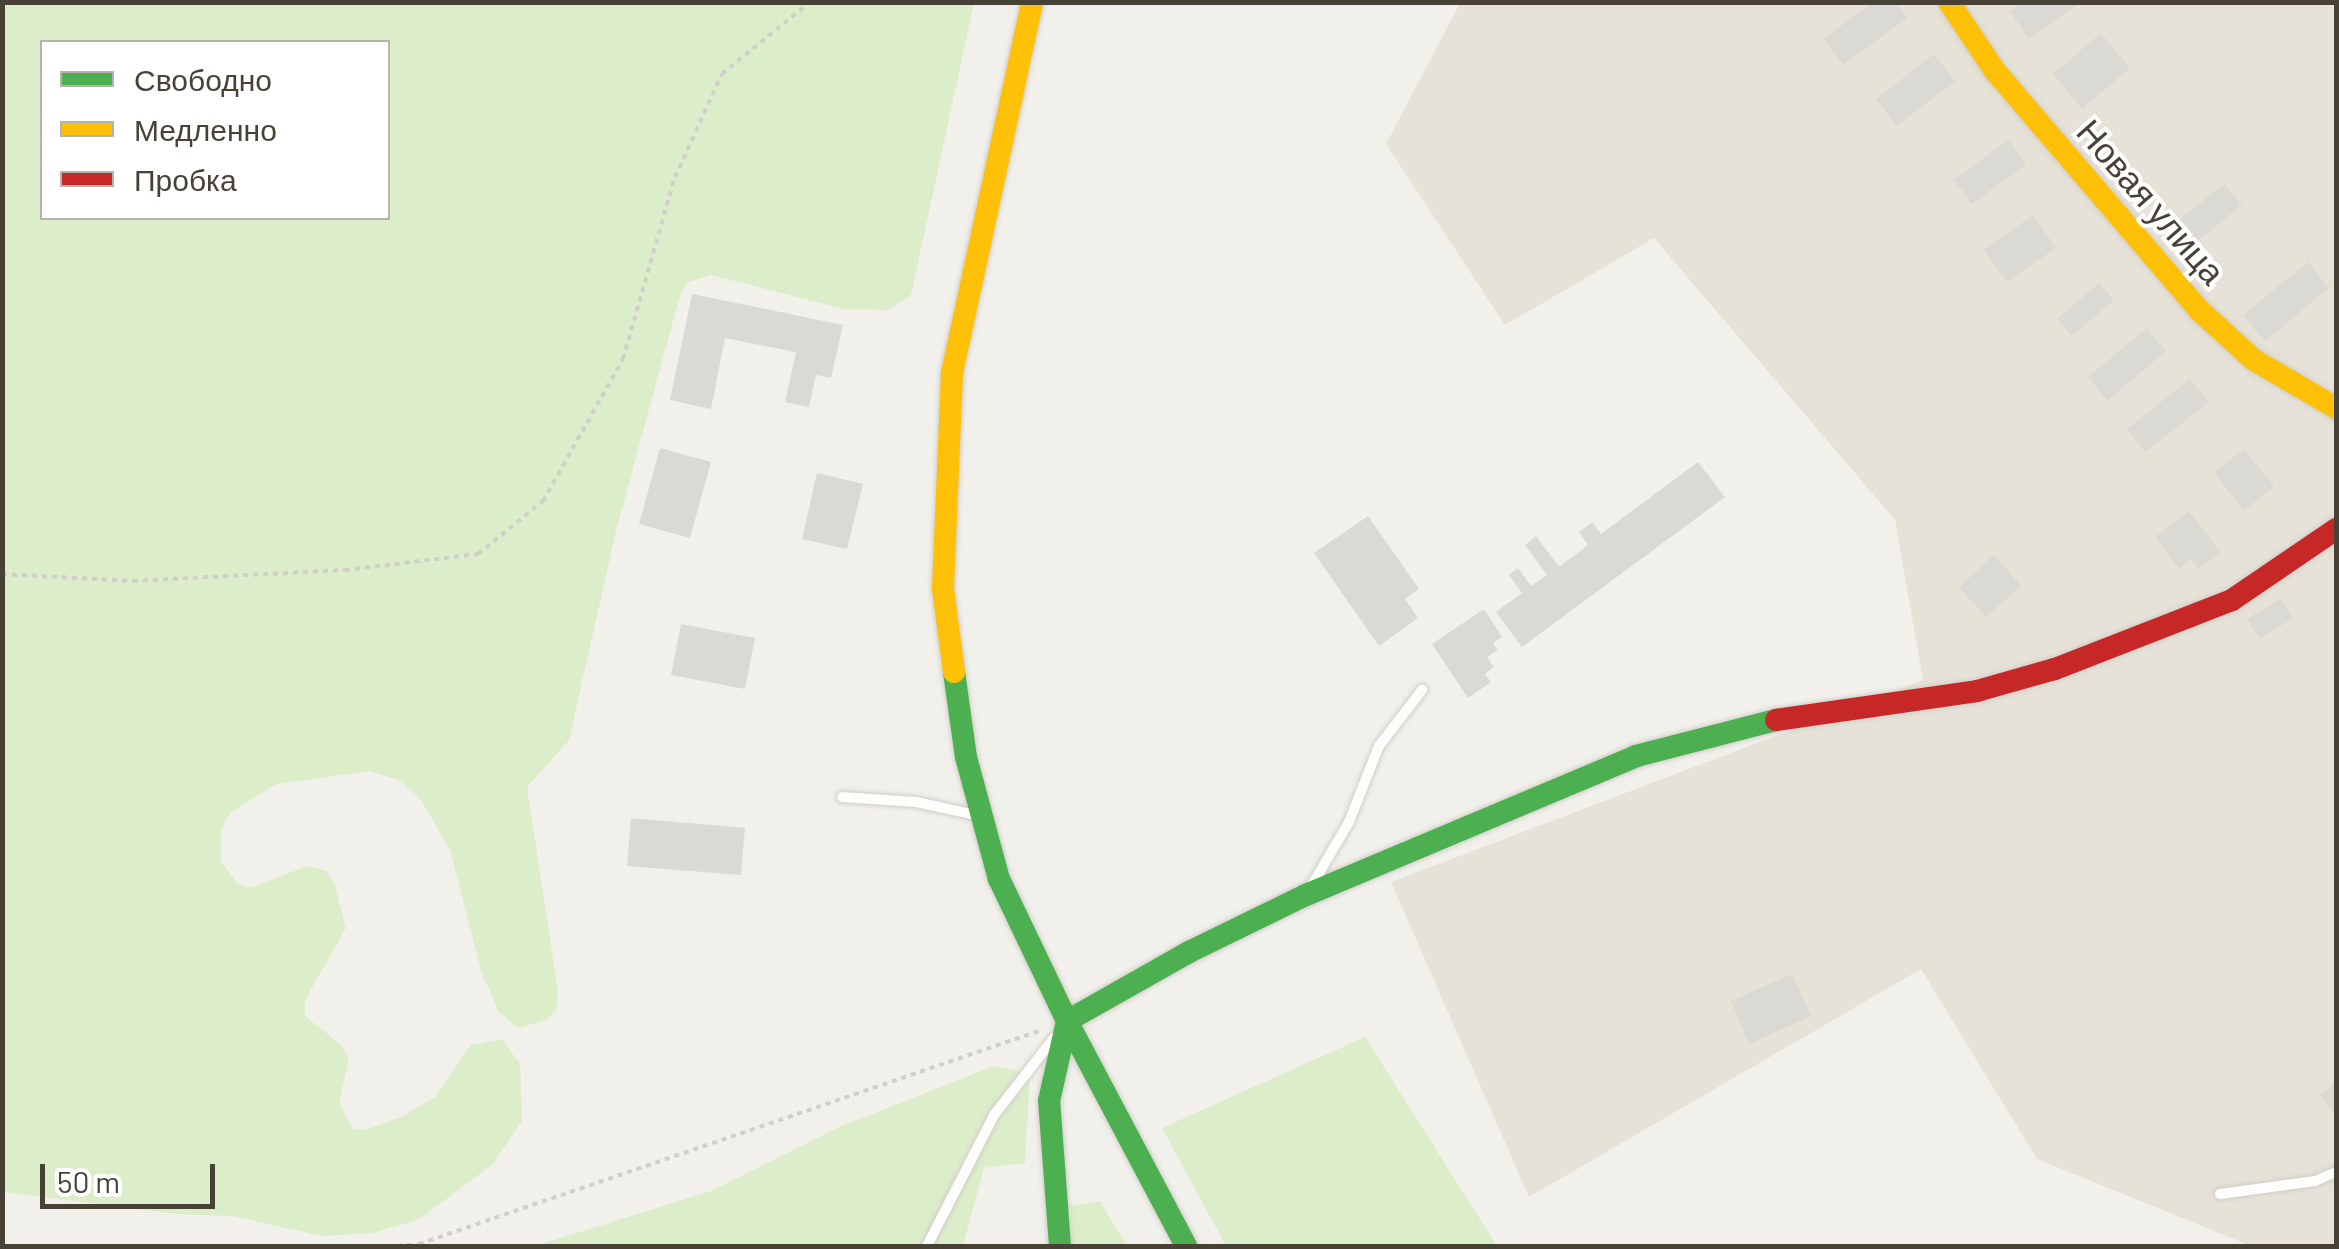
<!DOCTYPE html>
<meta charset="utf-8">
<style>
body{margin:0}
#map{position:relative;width:2339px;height:1249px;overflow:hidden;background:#f1f0eb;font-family:Barlow,sans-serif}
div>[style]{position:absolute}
.residential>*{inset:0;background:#e6e2d8}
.green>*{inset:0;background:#dcedc9}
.building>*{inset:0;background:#dbd9d3}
.path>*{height:4px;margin-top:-2px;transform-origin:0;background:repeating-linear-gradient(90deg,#d2cfcb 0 5px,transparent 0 10px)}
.roads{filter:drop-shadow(0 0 2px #d0cec8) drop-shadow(0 0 2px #d0cec8)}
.lane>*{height:10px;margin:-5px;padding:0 5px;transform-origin:5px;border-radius:5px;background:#fdfdfc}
.fast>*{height:22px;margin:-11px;padding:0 11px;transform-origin:11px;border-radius:11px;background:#4caf50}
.slow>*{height:22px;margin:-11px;padding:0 11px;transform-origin:11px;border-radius:11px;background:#ffc107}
.jam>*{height:22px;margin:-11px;padding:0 11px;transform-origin:11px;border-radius:11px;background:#c62828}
span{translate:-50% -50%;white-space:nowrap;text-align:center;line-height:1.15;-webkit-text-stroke:8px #fff;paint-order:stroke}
.street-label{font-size:35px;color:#484236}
.frame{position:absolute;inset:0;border:5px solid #484236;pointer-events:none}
.legend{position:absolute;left:40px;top:40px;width:350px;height:180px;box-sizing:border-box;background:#fff;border:2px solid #b6b3af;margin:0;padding:12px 18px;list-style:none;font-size:30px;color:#484236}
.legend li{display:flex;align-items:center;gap:20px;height:50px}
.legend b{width:50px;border:2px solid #b6b3af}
.scale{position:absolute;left:40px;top:1164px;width:175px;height:45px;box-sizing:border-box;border:5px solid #484236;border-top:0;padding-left:12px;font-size:30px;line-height:35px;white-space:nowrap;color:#484236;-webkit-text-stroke:8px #fff;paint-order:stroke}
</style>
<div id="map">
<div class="residential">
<i style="clip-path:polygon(1460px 3px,2336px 3px,2336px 1246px,2251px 1246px,2037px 1159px,1921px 969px,1529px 1197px,1391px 882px,1923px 680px,1895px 520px,1654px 238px,1505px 325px,1386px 144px)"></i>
</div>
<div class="green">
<i style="clip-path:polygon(evenodd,2px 3px,974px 3px,911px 295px,888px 310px,844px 309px,711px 275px,686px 283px,679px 299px,616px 531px,569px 740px,527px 787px,558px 992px,556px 1011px,546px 1020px,519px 1028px,499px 1012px,482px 974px,450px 850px,421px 800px,399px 780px,369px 771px,276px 784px,231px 812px,221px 829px,221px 861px,238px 884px,251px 888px,307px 866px,327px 871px,334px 883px,346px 928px,305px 1000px,305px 1016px,341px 1045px,349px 1059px,339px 1103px,352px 1128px,366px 1130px,403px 1116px,435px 1097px,471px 1045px,502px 1039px,520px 1064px,522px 1121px,493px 1164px,418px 1220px,372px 1233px,322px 1236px,233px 1216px,177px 1214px,3px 1192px,2px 3px,42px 42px,388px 42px,388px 218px,42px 218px,42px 42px)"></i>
<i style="clip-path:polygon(1365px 1037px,1497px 1246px,1226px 1246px,1162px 1128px)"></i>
<i style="clip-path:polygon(994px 1066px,1030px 1073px,1025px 1163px,984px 1168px,963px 1246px,535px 1246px,711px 1191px,839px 1127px)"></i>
<i style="clip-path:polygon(1100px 1201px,1127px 1246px,1071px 1246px,1070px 1206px)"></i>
</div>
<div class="building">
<i style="clip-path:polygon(1872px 2px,1896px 2px,1907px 18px,1843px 65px,1824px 39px)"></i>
<i style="clip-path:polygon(2022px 2px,2081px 2px,2029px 39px,2010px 11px)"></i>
<i style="clip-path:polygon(2101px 33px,2130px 68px,2082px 109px,2053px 74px)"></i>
<i style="clip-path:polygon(1934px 54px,1955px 81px,1897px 126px,1876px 99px)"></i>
<i style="clip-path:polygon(2008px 140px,2026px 164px,1972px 204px,1954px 180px)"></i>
<i style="clip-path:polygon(2224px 184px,2242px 205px,2196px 242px,2178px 221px)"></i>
<i style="clip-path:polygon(2033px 215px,2056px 248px,2007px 282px,1984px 250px)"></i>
<i style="clip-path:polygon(2308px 262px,2329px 288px,2265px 341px,2243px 315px)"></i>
<i style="clip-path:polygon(2099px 283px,2114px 300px,2072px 336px,2057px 319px)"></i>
<i style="clip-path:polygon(692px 294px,843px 325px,831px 378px,816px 375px,809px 407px,785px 402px,796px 352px,725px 338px,711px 409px,670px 400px)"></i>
<i style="clip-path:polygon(2147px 328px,2166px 351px,2107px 401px,2088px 377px)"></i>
<i style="clip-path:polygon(2190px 379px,2209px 402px,2145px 452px,2127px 429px)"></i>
<i style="clip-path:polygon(660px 448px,711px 462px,690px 538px,639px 524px)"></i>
<i style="clip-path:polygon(2244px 449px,2274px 486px,2244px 511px,2214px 473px)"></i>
<i style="clip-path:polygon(1698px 462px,1725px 497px,1522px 647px,1496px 612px,1522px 593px,1509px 575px,1518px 568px,1531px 586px,1547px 575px,1525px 545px,1536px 536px,1559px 567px,1588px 545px,1579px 532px,1592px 522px,1601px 534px)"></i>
<i style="clip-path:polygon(817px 473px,863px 484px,847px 549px,802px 539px)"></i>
<i style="clip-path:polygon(2189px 511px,2221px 552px,2198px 569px,2191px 559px,2179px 568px,2155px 537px)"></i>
<i style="clip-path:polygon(1368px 516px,1419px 589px,1405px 599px,1418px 618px,1379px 646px,1314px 553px)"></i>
<i style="clip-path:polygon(1994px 555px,2021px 586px,1986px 617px,1959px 587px)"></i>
<i style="clip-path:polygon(2281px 598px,2293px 618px,2260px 639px,2247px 619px)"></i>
<i style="clip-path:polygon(1484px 609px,1502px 637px,1493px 643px,1498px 650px,1487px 657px,1494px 667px,1485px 674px,1491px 682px,1468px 698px,1432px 644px)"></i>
<i style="clip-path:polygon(681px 624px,755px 638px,745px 689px,671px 675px)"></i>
<i style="clip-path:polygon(631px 818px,745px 828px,741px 875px,627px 866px)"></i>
<i style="clip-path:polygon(1792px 974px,1811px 1016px,1749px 1044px,1731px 1001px)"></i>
<i style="clip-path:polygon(2336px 1083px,2336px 1115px,2320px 1095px)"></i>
</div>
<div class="path">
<i style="left:2px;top:574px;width:131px;rotate:3.1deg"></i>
<i style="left:133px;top:581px;width:212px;rotate:-3deg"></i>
<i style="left:345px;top:570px;width:134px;rotate:-6.9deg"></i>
<i style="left:478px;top:554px;width:84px;rotate:-39.2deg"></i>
<i style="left:543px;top:501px;width:163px;rotate:-60.6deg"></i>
<i style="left:623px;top:359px;width:189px;rotate:-74.1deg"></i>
<i style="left:675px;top:177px;width:113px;rotate:-65.5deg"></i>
<i style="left:722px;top:74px;width:114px;rotate:-39.3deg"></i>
<i style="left:397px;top:1246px;width:22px;rotate:-5deg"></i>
<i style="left:419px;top:1244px;width:656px;rotate:-18.96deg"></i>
</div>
<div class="roads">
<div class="lane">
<i style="left:842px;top:797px;width:74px;rotate:3.9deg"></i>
<i style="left:916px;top:802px;width:61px;rotate:12.2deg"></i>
<i style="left:1312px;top:885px;width:73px;rotate:-59.6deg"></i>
<i style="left:1349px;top:822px;width:82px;rotate:-68.5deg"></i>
<i style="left:1379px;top:746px;width:71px;rotate:-52.5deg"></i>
<i style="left:2220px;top:1194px;width:96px;rotate:-7.8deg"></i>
<i style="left:2315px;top:1181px;width:23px;rotate:-23deg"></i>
<i style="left:927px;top:1246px;width:147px;rotate:-62.9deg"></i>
<i style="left:994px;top:1115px;width:98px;rotate:-52.1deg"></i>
</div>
<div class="fast">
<i style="left:954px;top:672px;width:86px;rotate:82deg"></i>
<i style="left:966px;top:757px;width:126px;rotate:74.9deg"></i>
<i style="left:999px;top:879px;width:157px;rotate:64.4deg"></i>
<i style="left:1067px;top:1021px;width:255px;rotate:62.1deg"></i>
<i style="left:1060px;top:1246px;width:145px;rotate:-94.3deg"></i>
<i style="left:1049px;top:1101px;width:82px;rotate:-77.3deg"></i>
<i style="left:1067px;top:1021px;width:140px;rotate:-29.5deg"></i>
<i style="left:1189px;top:952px;width:130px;rotate:-26deg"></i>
<i style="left:1306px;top:895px;width:358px;rotate:-22.8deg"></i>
<i style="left:1636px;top:756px;width:145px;rotate:-14.4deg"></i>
</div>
<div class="slow">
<i style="left:1949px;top:2px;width:83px;rotate:56.3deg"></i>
<i style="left:1995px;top:71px;width:314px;rotate:49.5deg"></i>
<i style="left:2199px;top:310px;width:74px;rotate:42.3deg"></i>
<i style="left:2254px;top:360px;width:95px;rotate:30.3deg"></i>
<i style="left:954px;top:672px;width:85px;rotate:-97.5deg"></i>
<i style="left:943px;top:588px;width:215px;rotate:-87.6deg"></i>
<i style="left:952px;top:373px;width:380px;rotate:-77.8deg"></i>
</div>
<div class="jam">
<i style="left:1776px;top:720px;width:203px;rotate:-8.2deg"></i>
<i style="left:1977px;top:691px;width:81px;rotate:-15.8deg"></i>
<i style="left:2055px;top:669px;width:190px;rotate:-21.3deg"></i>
<i style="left:2232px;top:600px;width:126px;rotate:-34.3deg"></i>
</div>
</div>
<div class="street-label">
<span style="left:2152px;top:201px;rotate:49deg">Новая улица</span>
</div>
<div class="frame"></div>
<ul class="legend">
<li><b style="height:12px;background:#4caf50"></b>Свободно</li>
<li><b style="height:12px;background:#ffc107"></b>Медленно</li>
<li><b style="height:12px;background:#c62828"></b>Пробка</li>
</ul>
<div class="scale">50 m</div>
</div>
